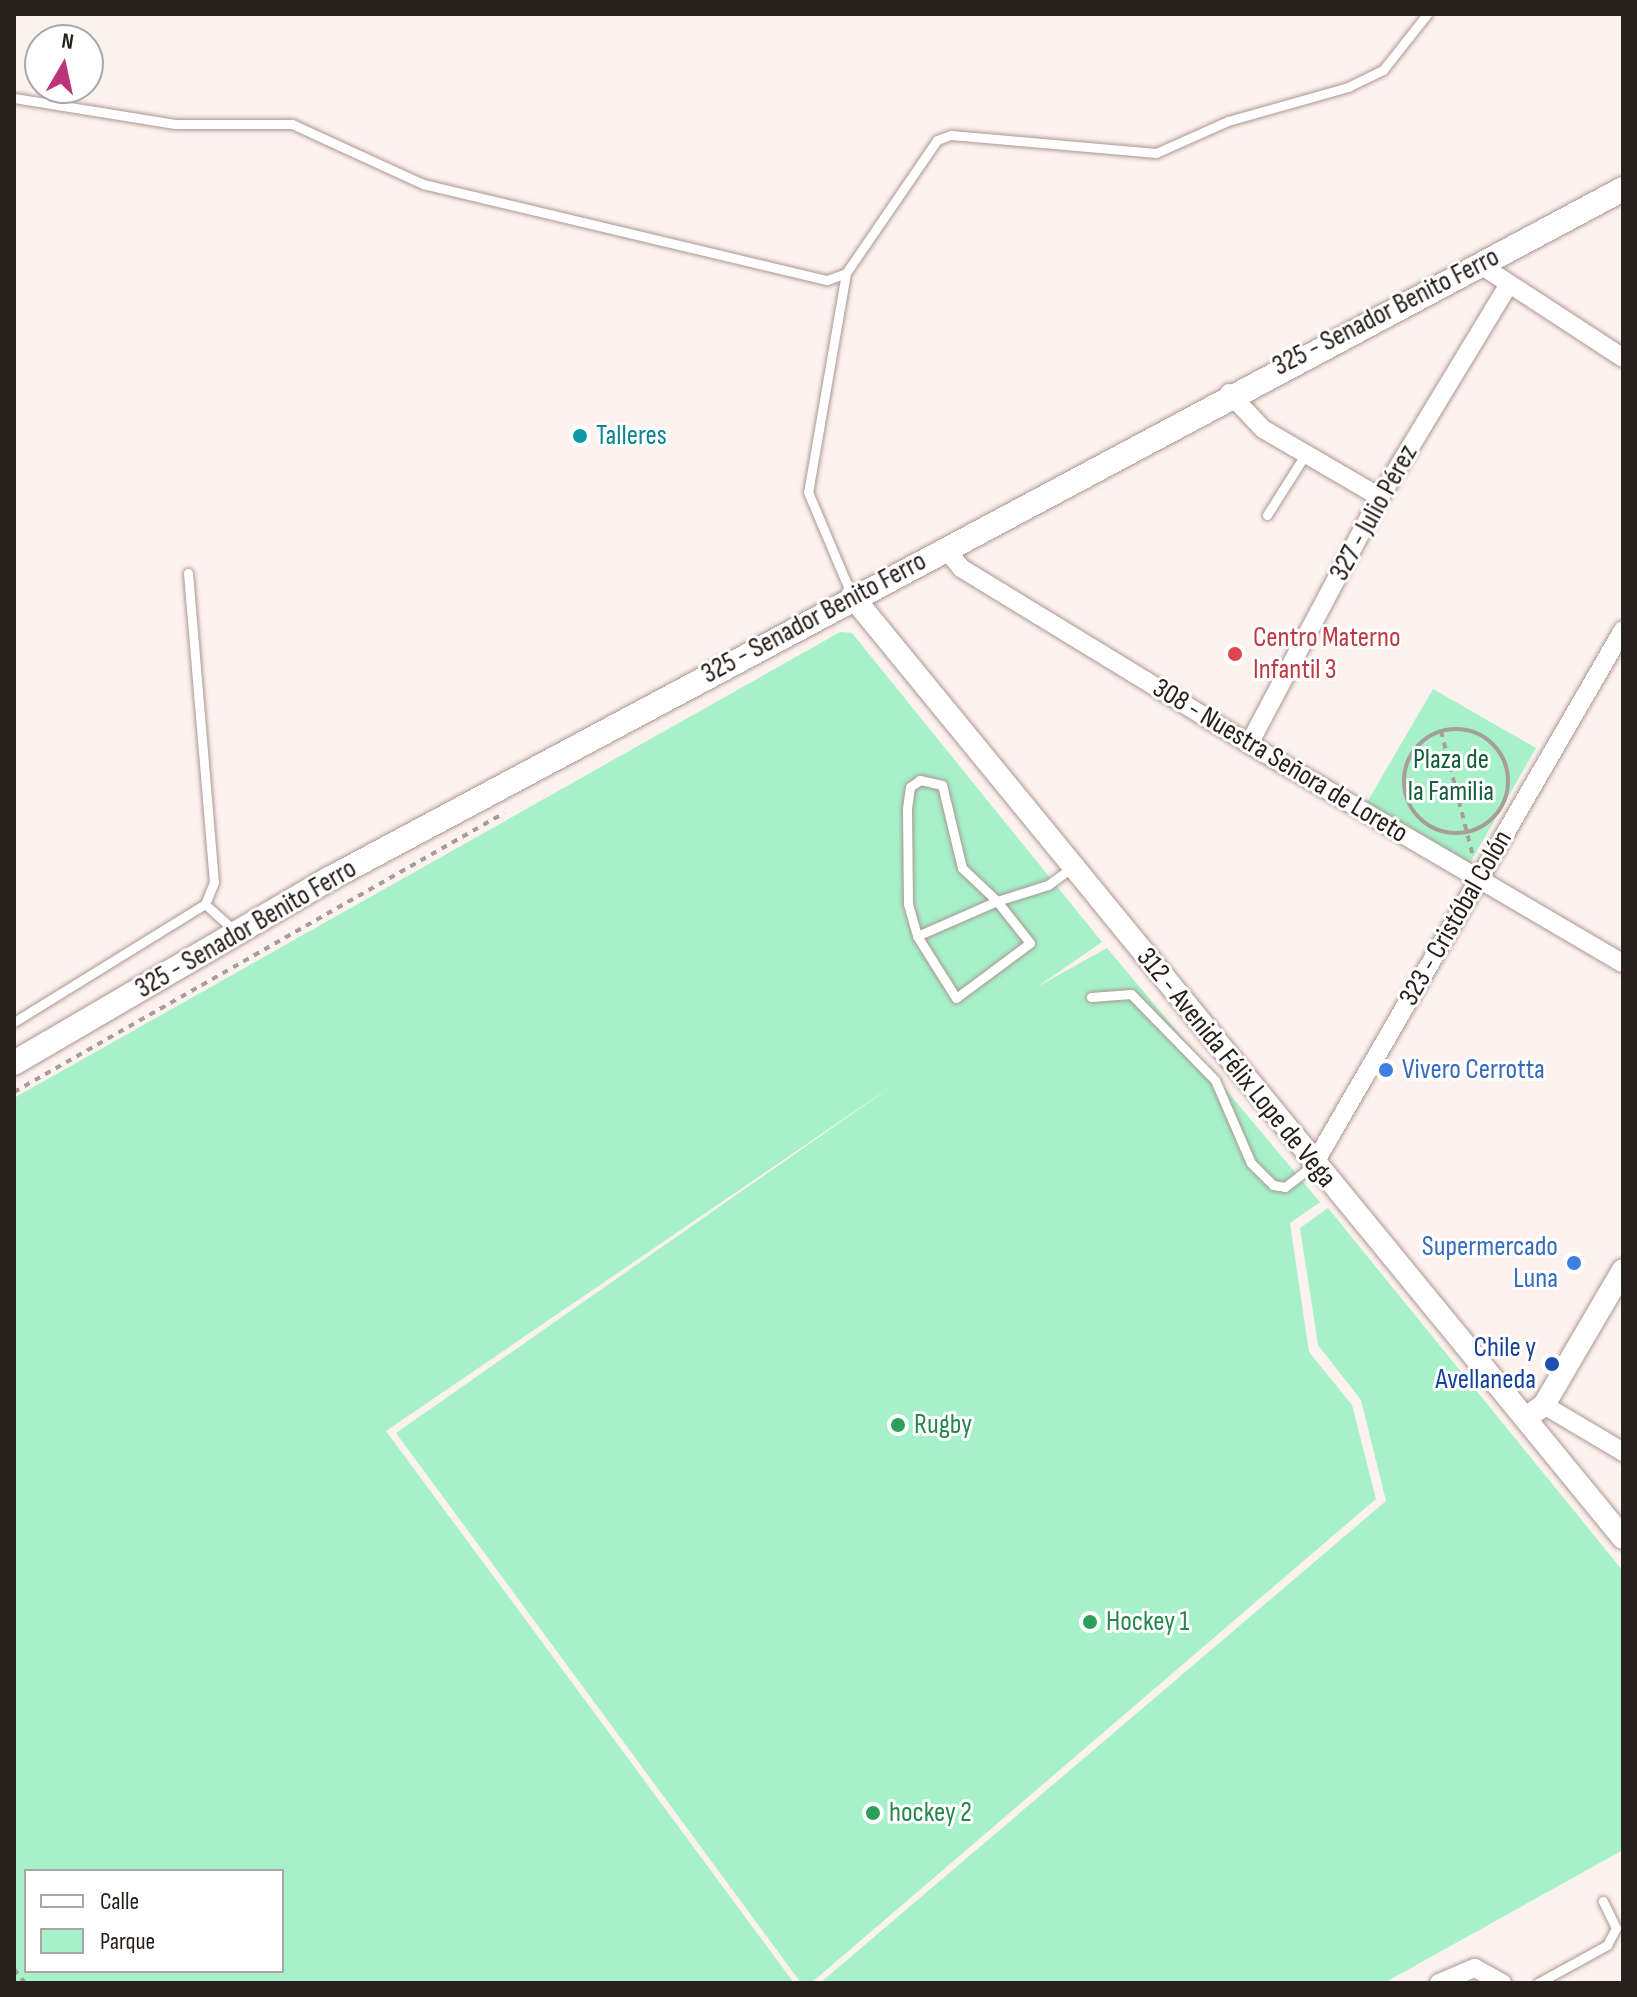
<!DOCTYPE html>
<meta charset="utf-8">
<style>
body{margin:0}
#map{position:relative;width:1637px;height:1997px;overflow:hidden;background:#fef2ee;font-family:"Sofia Sans Condensed",sans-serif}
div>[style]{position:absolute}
.green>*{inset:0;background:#a6f1ca}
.path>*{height:4px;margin-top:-2px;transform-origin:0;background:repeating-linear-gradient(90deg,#a79d99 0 6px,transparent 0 12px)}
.path>.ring{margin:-2px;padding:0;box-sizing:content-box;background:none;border:4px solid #a79d99;border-radius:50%}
.roads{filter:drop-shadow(0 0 2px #a99790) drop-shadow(0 0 2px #a99790)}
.service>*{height:9px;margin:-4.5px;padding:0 4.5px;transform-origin:4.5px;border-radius:4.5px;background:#fff}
.minor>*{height:18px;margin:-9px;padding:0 9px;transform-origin:9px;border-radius:9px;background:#fff}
.tertiary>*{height:22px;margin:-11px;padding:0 11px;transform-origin:11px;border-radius:11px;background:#fff}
.secondary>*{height:24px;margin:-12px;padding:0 12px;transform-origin:12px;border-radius:12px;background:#fff}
.dots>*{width:22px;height:22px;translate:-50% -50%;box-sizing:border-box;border:4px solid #fff;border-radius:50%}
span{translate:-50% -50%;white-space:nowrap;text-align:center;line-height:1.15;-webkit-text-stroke:6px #fff;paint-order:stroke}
.street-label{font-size:28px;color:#27201d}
.culture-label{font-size:28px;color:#0d838f}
.left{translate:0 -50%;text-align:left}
.health-label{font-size:28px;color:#be3a42}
.park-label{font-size:28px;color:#155d3f}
.shop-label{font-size:28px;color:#366cbe}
.right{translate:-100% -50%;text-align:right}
.transit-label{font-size:28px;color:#164399}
.leisure-label{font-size:28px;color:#27864d}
.frame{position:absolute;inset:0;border:16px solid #27201d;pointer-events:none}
.legend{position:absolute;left:24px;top:1869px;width:260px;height:104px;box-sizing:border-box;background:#fff;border:2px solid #a9a6a5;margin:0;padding:10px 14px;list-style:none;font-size:24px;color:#27201d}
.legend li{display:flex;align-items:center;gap:16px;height:40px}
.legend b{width:40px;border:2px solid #a9a6a5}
.north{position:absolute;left:24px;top:24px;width:80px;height:80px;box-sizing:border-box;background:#fff;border:2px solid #a9a6a5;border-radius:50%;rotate:9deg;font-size:22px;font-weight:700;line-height:32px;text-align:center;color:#27201d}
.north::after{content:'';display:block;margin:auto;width:28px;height:36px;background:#bb3578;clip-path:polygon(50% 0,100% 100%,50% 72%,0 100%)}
</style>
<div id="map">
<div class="green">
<i style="clip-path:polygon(evenodd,840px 632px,852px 633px,1102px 942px,1037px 987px,1107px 948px,1320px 1202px,1290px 1223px,1309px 1352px,1352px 1405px,1376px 1499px,811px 1983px,801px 1983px,396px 1433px,902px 1079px,386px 1431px,794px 1983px,14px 1983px,14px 1098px,840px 632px,26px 1871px,282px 1871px,282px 1971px,26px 1971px,26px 1871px)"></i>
<i style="clip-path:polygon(1433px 689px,1536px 748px,1470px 863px,1366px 804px)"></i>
<i style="clip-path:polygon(1328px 1208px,1623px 1571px,1623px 1850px,1384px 1983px,820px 1983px,1386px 1501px,1361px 1400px,1318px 1345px,1300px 1228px)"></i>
</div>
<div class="path">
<i class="ring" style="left:1404px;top:729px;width:100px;height:100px"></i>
<i style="left:1441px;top:731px;width:126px;rotate:75.7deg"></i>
<i style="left:14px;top:1092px;width:564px;rotate:-29.66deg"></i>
<i style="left:14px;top:1969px;width:18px;rotate:52deg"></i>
</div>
<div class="roads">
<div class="service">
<i style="left:14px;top:98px;width:163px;rotate:9.2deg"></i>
<i style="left:175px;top:124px;width:117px"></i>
<i style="left:292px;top:124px;width:144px;rotate:24.6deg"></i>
<i style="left:423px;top:184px;width:415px;rotate:13.4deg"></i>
<i style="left:827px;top:280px;width:20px;rotate:-20deg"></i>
<i style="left:846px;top:273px;width:161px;rotate:-55.6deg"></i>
<i style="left:937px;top:140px;width:15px;rotate:-20deg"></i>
<i style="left:951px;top:135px;width:206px;rotate:5deg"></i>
<i style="left:1156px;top:153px;width:79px;rotate:-24deg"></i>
<i style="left:1228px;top:121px;width:125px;rotate:-15.8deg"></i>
<i style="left:1348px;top:87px;width:39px;rotate:-26deg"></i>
<i style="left:1383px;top:70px;width:71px;rotate:-51.8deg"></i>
<i style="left:846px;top:273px;width:222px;rotate:99.8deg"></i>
<i style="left:808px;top:492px;width:113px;rotate:67.1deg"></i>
<i style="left:1267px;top:515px;width:71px;rotate:-57.7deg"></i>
<i style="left:188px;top:573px;width:310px;rotate:85.2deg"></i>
<i style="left:214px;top:882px;width:24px;rotate:112deg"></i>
<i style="left:205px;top:904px;width:43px;rotate:42.2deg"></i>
<i style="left:917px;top:936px;width:73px;rotate:57.8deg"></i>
<i style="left:956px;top:998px;width:92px;rotate:-36.6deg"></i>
<i style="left:1030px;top:943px;width:53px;rotate:-128.2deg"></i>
<i style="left:997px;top:901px;width:48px;rotate:-136.7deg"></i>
<i style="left:962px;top:868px;width:85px;rotate:-103.5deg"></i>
<i style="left:942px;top:785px;width:23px;rotate:-167deg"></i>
<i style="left:920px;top:780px;width:12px;rotate:145deg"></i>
<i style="left:910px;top:787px;width:22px;rotate:98deg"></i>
<i style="left:907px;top:809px;width:95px;rotate:89.4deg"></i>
<i style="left:908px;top:904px;width:33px;rotate:74deg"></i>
<i style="left:917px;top:936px;width:87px;rotate:-23.6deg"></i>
<i style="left:997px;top:901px;width:53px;rotate:-17.4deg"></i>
<i style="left:1048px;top:885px;width:29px;rotate:-36deg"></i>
<i style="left:1091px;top:997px;width:40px;rotate:-4.3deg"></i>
<i style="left:1131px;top:994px;width:120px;rotate:45.7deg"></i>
<i style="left:1215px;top:1080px;width:90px;rotate:66.6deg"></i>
<i style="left:1251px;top:1163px;width:31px;rotate:45deg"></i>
<i style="left:1273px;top:1185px;width:12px;rotate:9deg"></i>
<i style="left:1285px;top:1187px;width:37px;rotate:-38deg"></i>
<i style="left:14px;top:1022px;width:225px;rotate:-31.7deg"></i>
<i style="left:1538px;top:1983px;width:79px;rotate:-28.8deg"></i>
<i style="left:1607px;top:1945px;width:19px;rotate:-62deg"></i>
<i style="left:1616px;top:1928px;width:30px;rotate:-116deg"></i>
</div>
<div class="minor">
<i style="left:1479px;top:264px;width:172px;rotate:33.1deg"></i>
<i style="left:1229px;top:393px;width:50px;rotate:46.6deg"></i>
<i style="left:1263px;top:429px;width:135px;rotate:30.2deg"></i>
<i style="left:945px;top:548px;width:26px;rotate:51deg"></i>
<i style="left:961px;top:568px;width:338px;rotate:31.4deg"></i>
<i style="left:1249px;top:744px;width:433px;rotate:30.4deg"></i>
<i style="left:1249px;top:744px;width:280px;rotate:-62.1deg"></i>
<i style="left:1380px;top:497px;width:245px;rotate:-58.8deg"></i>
<i style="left:1314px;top:1164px;width:617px;rotate:-59.94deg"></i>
<i style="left:1544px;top:1405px;width:92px;rotate:30.7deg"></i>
<i style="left:1439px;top:1983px;width:39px;rotate:-23deg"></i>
<i style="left:1475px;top:1968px;width:31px;rotate:29deg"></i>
</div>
<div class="tertiary">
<i style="left:852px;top:596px;width:1217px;rotate:50.7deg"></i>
<i style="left:1526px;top:1418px;width:22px;rotate:-36deg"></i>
<i style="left:1544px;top:1405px;width:156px;rotate:-59.7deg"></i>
</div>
<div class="secondary">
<i style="left:14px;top:1063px;width:367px;rotate:-30.3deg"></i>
<i style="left:331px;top:878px;width:1464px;rotate:-28.07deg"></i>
</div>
</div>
<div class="dots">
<i style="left:580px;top:436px;background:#0f9aa8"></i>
<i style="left:1235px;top:654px;background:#e0444e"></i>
<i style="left:1386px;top:1070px;background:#3f7fe0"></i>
<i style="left:1574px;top:1263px;background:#3f7fe0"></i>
<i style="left:1552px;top:1364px;background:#1a4fb4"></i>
<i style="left:898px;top:1425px;background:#2e9e5b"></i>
<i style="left:1090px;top:1622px;background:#2e9e5b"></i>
<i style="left:873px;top:1813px;background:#2e9e5b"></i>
</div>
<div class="street-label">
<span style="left:1386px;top:312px;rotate:-27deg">325 - Senador Benito Ferro</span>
<span style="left:1374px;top:513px;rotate:-61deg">327 - Julio Pérez</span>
<span style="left:814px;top:618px;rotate:-28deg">325 - Senador Benito Ferro</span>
<span style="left:1280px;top:761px;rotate:31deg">308 - Nuestra Señora de Loreto</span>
<span style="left:1456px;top:918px;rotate:-60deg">323 - Cristóbal Colón</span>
<span style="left:246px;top:929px;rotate:-30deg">325 - Senador Benito Ferro</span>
<span style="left:1236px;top:1068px;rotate:51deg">312 - Avenida Félix Lope de Vega</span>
</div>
<div class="culture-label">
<span class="left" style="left:596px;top:436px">Talleres</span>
</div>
<div class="health-label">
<span class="left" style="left:1253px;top:654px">Centro Materno<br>Infantil 3</span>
</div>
<div class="park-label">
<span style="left:1451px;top:776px">Plaza de<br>la Familia</span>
</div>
<div class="shop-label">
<span class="left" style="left:1402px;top:1070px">Vivero Cerrotta</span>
<span class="right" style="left:1558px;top:1263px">Supermercado<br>Luna</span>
</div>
<div class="transit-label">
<span class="right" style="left:1536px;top:1364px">Chile y<br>Avellaneda</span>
</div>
<div class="leisure-label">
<span class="left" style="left:914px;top:1425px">Rugby</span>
<span class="left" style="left:1106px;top:1622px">Hockey 1</span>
<span class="left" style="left:889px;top:1813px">hockey 2</span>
</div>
<div class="frame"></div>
<ul class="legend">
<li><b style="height:10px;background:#fff"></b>Calle</li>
<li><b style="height:22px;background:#a6f1ca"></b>Parque</li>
</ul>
<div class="north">N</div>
</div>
